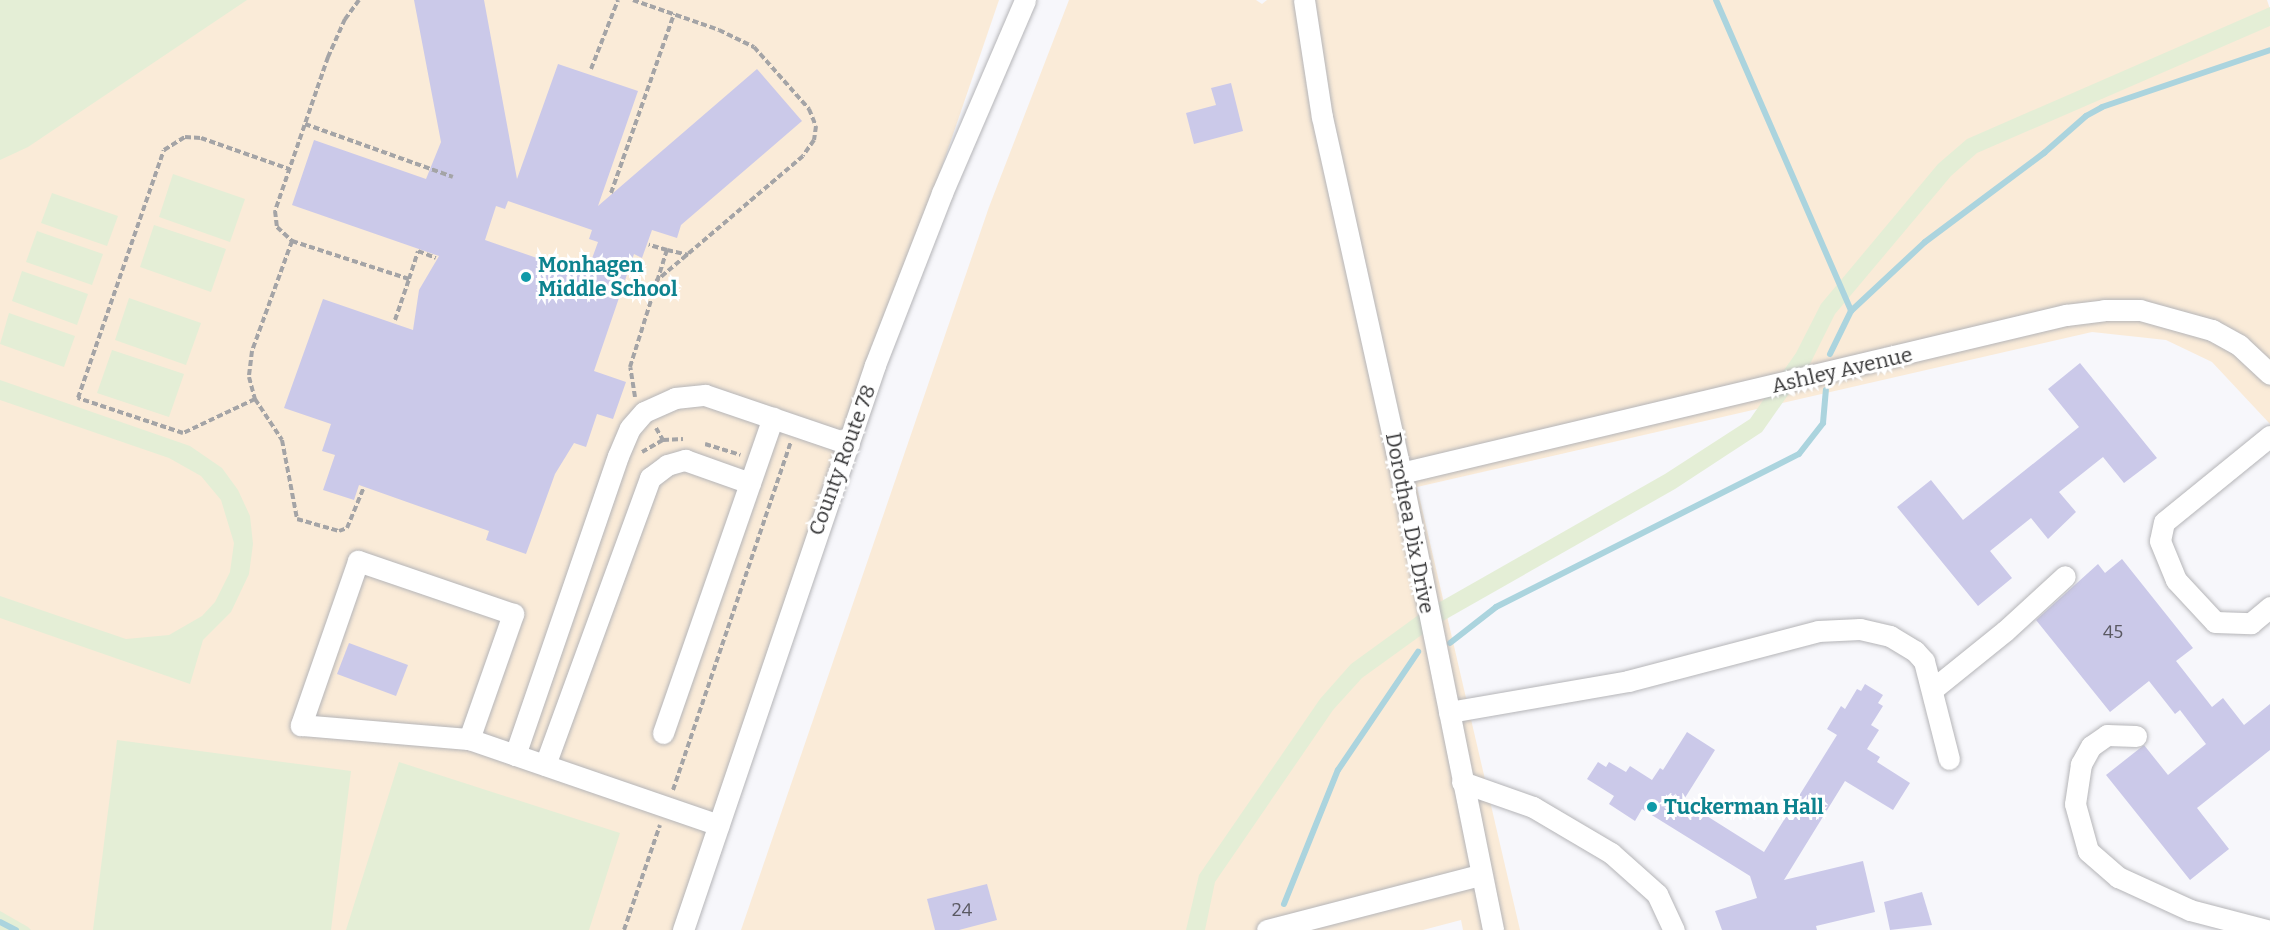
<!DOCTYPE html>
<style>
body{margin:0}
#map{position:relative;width:2270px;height:930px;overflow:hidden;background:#f7f7fb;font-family:Bitter,serif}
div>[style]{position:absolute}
.education>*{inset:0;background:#faebd8}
.green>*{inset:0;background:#e4eed6}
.stream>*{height:6px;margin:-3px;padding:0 3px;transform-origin:3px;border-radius:3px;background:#abd4de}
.building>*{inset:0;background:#cbc9e9}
.path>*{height:4px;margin-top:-2px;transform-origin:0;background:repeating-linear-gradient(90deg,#a4a4a6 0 6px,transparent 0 9px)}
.roads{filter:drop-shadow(0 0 2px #b5b5b8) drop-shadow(0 0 2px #b5b5b8)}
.minor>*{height:21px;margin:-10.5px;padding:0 10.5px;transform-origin:10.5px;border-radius:10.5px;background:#fff}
.dots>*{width:16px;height:16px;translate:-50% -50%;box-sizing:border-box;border:3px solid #fff;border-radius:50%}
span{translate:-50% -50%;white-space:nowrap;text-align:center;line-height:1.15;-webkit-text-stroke:6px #fff;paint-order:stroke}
.number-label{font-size:18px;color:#5a5962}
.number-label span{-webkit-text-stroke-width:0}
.culture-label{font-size:21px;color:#0d838f;font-weight:700}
.left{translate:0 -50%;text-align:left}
.street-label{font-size:21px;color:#343435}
</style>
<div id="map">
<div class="education">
<i style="clip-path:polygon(43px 0,999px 0,681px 930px,0 930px,0 21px)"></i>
<i style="clip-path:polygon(1069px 0,1256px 0,1262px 4px,1267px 0,2267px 0,2270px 9px,2270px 424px,2212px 362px,2166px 340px,2092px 332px,1417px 487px,1520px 930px,1463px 930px,1461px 920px,1423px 930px,741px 930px,989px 207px)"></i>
</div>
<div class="green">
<i style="clip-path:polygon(0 0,247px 0,28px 147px,0 160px)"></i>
<i style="clip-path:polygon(2270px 7px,2270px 26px,1977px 153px,1951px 176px,1835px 314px,1811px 362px,1762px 432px,1675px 489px,1434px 626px,1362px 678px,1333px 710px,1215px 882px,1205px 930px,1186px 930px,1199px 875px,1320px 699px,1351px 664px,1424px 611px,1665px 474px,1750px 419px,1796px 353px,1821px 304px,1938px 164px,1967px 139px)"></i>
<i style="clip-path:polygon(173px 174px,245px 199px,230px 242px,159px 217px)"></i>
<i style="clip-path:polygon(52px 193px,118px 216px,107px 246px,41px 223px)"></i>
<i style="clip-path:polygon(154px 225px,226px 249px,211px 292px,140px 267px)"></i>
<i style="clip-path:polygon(37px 231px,103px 254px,92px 285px,26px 262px)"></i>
<i style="clip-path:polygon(22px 271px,88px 294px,77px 325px,12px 301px)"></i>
<i style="clip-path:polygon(129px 298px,201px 323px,186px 365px,115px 340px)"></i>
<i style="clip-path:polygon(9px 313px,75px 336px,64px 367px,0 344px)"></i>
<i style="clip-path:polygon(112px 350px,184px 374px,169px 417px,97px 393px)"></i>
<i style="clip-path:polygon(0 380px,190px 446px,222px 468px,238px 490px,250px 516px,253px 544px,249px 574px,231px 612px,203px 640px,190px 684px,0 618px,0 596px,126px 639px,169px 635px,202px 616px,215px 602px,230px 572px,234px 543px,221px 500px,201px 476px,169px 458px,0 400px)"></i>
<i style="clip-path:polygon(117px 740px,351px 771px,331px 930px,93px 930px)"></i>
<i style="clip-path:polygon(399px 762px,620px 833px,589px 930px,346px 930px)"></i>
<i style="clip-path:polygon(0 911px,28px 927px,31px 930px,0 930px)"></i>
</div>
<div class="stream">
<i style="left:1716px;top:0;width:339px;rotate:66.5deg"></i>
<i style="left:1830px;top:354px;width:48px;rotate:-64deg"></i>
<i style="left:1851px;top:311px;width:101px;rotate:-43deg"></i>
<i style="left:1925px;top:242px;width:149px;rotate:-36.8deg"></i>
<i style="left:2044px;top:153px;width:56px;rotate:-41.4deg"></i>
<i style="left:2086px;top:116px;width:18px;rotate:-29deg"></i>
<i style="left:2102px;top:107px;width:177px;rotate:-18.7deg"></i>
<i style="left:1450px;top:643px;width:58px;rotate:-38deg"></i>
<i style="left:1496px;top:607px;width:339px;rotate:-26.8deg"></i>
<i style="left:1799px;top:454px;width:39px;rotate:-52deg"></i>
<i style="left:1823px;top:423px;width:33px;rotate:-85deg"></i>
<i style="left:1284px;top:904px;width:144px;rotate:-68.1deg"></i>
<i style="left:1338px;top:770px;width:143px;rotate:-55.9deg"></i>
<i style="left:0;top:922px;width:18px;rotate:27deg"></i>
</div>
<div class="building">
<i style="clip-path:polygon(evenodd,414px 0,484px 0,517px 179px,558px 64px,638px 91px,598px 206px,757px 69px,802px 121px,681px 225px,677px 238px,652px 230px,642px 258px,634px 254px,594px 371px,626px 382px,613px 419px,597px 414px,586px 447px,574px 443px,555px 474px,526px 554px,486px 540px,489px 531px,359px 485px,354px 500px,323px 490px,335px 455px,322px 451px,331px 424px,284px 408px,323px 299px,413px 330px,419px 290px,439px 256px,292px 205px,314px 140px,426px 179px,441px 142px,414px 0,508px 201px,592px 230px,589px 239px,598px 242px,586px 275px,485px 240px,496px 206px,505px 209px,508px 201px)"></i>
<i style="clip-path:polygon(1231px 83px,1243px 131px,1194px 144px,1186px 113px,1216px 105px,1211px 88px)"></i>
<i style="clip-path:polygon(2080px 363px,2157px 458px,2124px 483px,2103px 457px,2059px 492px,2076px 512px,2048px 539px,2031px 518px,1990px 551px,2012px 578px,1978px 606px,1897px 507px,1931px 480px,1963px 520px,2079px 427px,2048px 389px)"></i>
<i style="clip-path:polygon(2122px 559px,2193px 648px,2176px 661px,2212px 707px,2223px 698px,2244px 725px,2270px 704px,2270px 750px,2197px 808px,2229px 849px,2190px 880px,2106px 775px,2144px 745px,2168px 775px,2206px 744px,2180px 710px,2175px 714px,2149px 681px,2110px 712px,2036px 620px,2098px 564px,2105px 573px)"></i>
<i style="clip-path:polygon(349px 643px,408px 665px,396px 696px,337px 674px)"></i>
<i style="clip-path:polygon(1865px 684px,1883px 695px,1878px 703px,1883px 706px,1871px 725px,1879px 730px,1867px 749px,1880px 757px,1877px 762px,1910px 783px,1893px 810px,1845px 781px,1784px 880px,1863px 861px,1875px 912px,1816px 926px,1817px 930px,1722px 930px,1715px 911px,1757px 898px,1750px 876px,1642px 809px,1635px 821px,1609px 804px,1614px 796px,1587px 779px,1598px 762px,1606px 767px,1609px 762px,1626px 772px,1630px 766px,1652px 780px,1660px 768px,1663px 770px,1687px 732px,1715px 750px,1683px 801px,1764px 852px,1837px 735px,1827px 729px,1841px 706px,1845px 709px,1857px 689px,1861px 691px)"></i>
<i style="clip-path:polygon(987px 884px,997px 920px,959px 930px,935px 930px,927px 899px)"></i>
<i style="clip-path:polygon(1922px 892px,1932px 925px,1890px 930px,1884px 902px)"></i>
</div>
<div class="path">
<i style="left:359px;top:0;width:24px;rotate:126deg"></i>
<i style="left:345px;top:19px;width:42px;rotate:114.1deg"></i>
<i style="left:328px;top:57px;width:163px;rotate:109deg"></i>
<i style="left:275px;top:211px;width:16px;rotate:83deg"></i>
<i style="left:277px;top:227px;width:21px;rotate:43deg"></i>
<i style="left:292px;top:241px;width:123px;rotate:18deg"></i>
<i style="left:409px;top:279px;width:29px;rotate:-72deg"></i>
<i style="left:418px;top:251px;width:19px;rotate:21deg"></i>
<i style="left:633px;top:0;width:91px;rotate:19.2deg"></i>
<i style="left:719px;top:30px;width:39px;rotate:26deg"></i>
<i style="left:754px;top:47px;width:83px;rotate:48.4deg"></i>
<i style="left:809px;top:109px;width:18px;rotate:68deg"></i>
<i style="left:816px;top:126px;width:14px;rotate:98deg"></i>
<i style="left:814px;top:140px;width:19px;rotate:125deg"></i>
<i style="left:803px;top:156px;width:193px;rotate:139.6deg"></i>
<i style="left:591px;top:69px;width:74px;rotate:-68.6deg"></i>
<i style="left:305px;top:124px;width:157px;rotate:19.7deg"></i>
<i style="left:611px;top:193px;width:190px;rotate:-70.6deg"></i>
<i style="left:292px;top:241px;width:117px;rotate:110deg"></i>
<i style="left:252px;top:351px;width:26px;rotate:97deg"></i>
<i style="left:249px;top:377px;width:23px;rotate:75deg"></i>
<i style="left:255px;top:399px;width:49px;rotate:56.6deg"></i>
<i style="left:282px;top:440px;width:80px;rotate:79.2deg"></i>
<i style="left:297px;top:519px;width:44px;rotate:15.9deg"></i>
<i style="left:339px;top:531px;width:9px;rotate:-21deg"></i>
<i style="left:347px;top:528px;width:44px;rotate:-67.5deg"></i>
<i style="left:667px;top:250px;width:22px;rotate:13deg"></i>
<i style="left:395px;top:320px;width:43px;rotate:-71.1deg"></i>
<i style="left:635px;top:397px;width:30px;rotate:-99deg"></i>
<i style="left:630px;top:367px;width:123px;rotate:-72.5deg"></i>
<i style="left:667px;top:250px;width:19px;rotate:-164deg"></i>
<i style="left:255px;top:399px;width:80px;rotate:154.7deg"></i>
<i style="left:183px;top:433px;width:111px;rotate:-161.6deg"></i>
<i style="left:78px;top:398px;width:262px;rotate:-70.9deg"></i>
<i style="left:164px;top:150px;width:25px;rotate:-32deg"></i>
<i style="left:185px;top:137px;width:16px;rotate:4deg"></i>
<i style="left:201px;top:138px;width:93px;rotate:19.4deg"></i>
<i style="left:656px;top:428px;width:14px;rotate:60deg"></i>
<i style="left:705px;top:444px;width:37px;rotate:17deg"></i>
<i style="left:642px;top:452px;width:24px;rotate:-30deg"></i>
<i style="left:663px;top:440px;width:20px;rotate:-3deg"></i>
<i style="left:673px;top:790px;width:367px;rotate:-71.3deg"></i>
<i style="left:624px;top:930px;width:111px;rotate:-71.1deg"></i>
</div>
<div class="roads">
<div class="minor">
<i style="left:1304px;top:0;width:118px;rotate:81.3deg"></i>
<i style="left:1322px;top:117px;width:365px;rotate:77.5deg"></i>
<i style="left:1401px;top:473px;width:466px;rotate:78.6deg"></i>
<i style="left:2270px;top:436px;width:136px;rotate:140.9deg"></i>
<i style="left:2164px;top:522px;width:19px;rotate:102deg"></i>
<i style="left:2160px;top:541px;width:42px;rotate:67.7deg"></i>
<i style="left:2176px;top:580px;width:57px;rotate:47.1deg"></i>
<i style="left:2215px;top:622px;width:36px;rotate:2deg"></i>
<i style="left:2251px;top:623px;width:25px;rotate:-40deg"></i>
<i style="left:1401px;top:473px;width:684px;rotate:-13.37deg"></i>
<i style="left:2066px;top:315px;width:38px;rotate:-7deg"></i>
<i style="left:2104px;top:310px;width:36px"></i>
<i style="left:2140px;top:310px;width:75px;rotate:15.5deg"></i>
<i style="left:2212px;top:330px;width:31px;rotate:29deg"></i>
<i style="left:2239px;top:345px;width:42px;rotate:43.1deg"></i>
<i style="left:1933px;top:689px;width:92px;rotate:-38.9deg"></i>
<i style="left:2005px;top:631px;width:81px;rotate:-42.5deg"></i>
<i style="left:1449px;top:712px;width:182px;rotate:-9.8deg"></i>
<i style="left:1628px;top:681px;width:196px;rotate:-14.7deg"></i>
<i style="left:1818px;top:631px;width:42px;rotate:-2.7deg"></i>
<i style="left:1860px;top:629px;width:31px;rotate:13deg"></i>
<i style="left:1890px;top:636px;width:29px;rotate:31deg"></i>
<i style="left:1915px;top:651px;width:13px;rotate:48deg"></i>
<i style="left:1924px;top:661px;width:101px;rotate:75.7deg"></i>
<i style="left:663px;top:733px;width:334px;rotate:-70.8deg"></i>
<i style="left:2136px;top:736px;width:29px;rotate:-178deg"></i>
<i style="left:2107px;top:735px;width:19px;rotate:145deg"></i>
<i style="left:2091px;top:746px;width:21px;rotate:119deg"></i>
<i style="left:2081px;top:764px;width:40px;rotate:98.5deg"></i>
<i style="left:2075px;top:804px;width:49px;rotate:74.5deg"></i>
<i style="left:2088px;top:851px;width:40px;rotate:41deg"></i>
<i style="left:2118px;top:877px;width:79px;rotate:24.6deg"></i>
<i style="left:2190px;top:910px;width:79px;rotate:14.7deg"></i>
<i style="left:469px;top:739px;width:133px;rotate:-70.6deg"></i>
<i style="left:513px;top:614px;width:164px;rotate:-161.1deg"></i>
<i style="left:358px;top:561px;width:174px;rotate:109.2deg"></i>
<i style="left:301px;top:725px;width:169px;rotate:4.8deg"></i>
<i style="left:469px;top:739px;width:264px;rotate:19deg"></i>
<i style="left:515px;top:755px;width:316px;rotate:-71deg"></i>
<i style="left:618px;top:456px;width:30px;rotate:-67deg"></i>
<i style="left:630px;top:428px;width:21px;rotate:-49deg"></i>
<i style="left:644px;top:412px;width:34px;rotate:-24deg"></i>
<i style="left:675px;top:398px;width:30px;rotate:-6deg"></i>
<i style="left:705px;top:395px;width:152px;rotate:18.8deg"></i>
<i style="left:545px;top:765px;width:306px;rotate:-69.9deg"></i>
<i style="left:650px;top:478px;width:21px;rotate:-37deg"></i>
<i style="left:667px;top:465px;width:19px;rotate:-16deg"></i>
<i style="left:685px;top:460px;width:69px;rotate:19.5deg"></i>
<i style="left:1462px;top:782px;width:75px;rotate:19.4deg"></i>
<i style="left:1533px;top:807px;width:91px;rotate:30.5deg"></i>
<i style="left:1611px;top:853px;width:62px;rotate:41.7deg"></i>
<i style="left:1657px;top:894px;width:40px;rotate:65deg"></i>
<i style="left:683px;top:930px;width:597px;rotate:-71.23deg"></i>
<i style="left:875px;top:365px;width:185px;rotate:-68.7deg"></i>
<i style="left:942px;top:193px;width:210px;rotate:-66.7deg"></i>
<i style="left:1267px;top:930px;width:220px;rotate:-14.5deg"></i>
</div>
</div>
<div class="dots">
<i style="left:526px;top:277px;background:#0f9aa8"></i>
<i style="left:1652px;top:807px;background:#0f9aa8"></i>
</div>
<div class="number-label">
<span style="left:2113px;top:632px">45</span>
<span style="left:962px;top:910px">24</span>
</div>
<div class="culture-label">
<span class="left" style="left:538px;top:277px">Monhagen<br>Middle School</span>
<span class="left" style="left:1664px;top:807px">Tuckerman Hall</span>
</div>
<div class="street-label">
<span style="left:1842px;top:370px;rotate:-13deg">Ashley Avenue</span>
<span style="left:842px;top:460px;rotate:-70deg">County Route 78</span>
<span style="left:1410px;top:523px;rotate:79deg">Dorothea Dix Drive</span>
</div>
</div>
